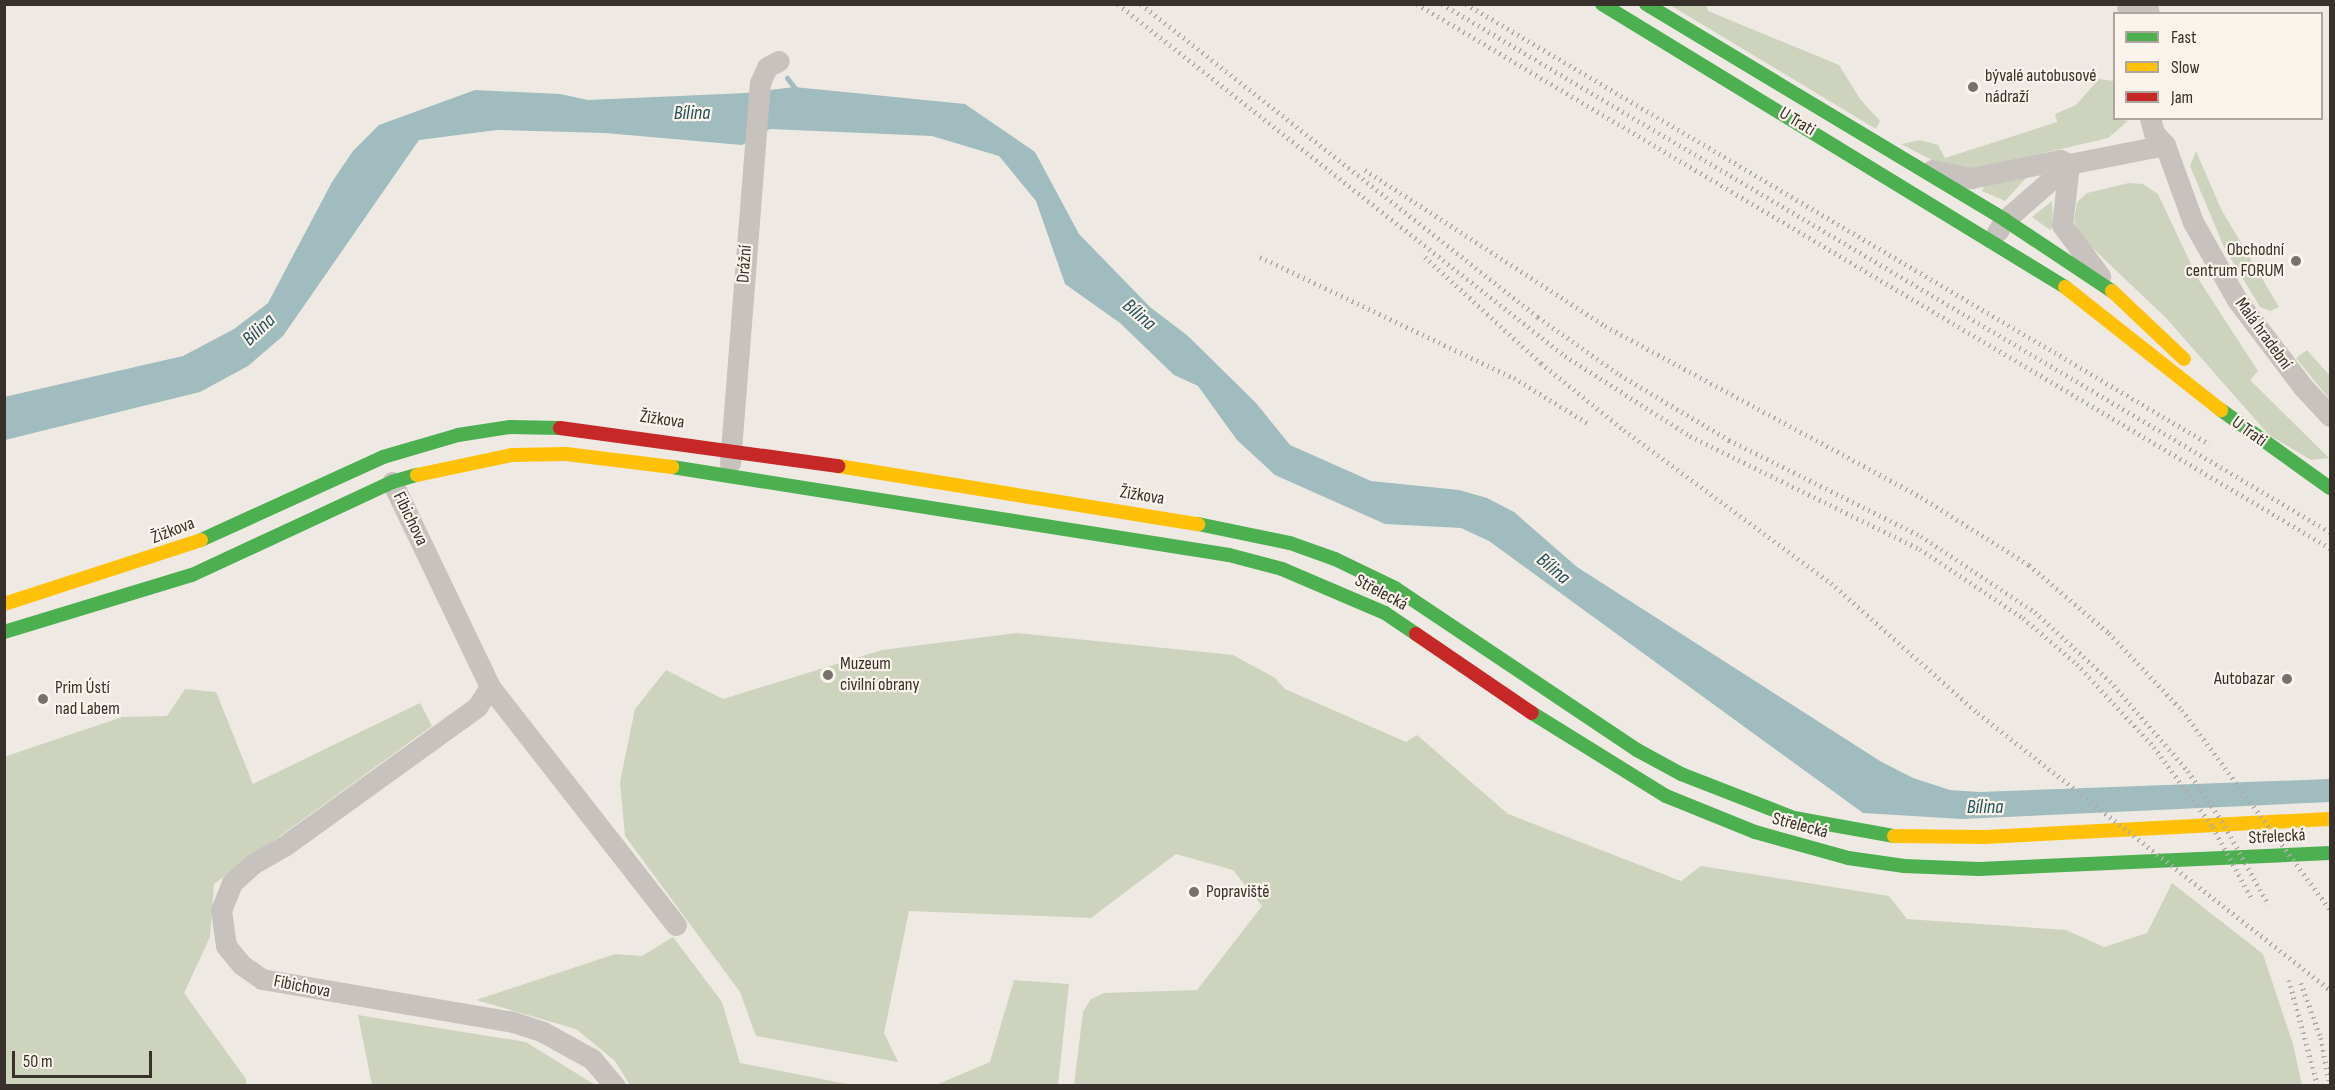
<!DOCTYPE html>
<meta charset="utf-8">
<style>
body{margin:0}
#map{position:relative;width:2335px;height:1090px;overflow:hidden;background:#eeeae3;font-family:"Sofia Sans Condensed",sans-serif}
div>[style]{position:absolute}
.green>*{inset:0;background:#ced3be}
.water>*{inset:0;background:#a0bcbe}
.stream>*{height:5px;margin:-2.5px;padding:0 2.5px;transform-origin:2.5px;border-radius:2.5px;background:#a0bcbe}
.street>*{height:21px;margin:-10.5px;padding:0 10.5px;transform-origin:10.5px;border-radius:10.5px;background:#c7c2bd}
.fast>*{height:14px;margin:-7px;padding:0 7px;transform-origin:7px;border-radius:7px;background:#4caf50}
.slow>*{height:14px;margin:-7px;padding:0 7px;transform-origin:7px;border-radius:7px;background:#ffc107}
.jam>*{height:14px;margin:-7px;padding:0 7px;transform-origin:7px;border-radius:7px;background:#c62828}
.rail>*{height:4.5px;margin-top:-2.25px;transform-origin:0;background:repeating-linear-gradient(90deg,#afaba7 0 1.5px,transparent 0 6px)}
.dots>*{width:16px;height:16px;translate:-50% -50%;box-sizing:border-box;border:3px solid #faf4ec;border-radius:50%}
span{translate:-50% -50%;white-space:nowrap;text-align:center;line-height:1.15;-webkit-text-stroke:4.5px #faf4ec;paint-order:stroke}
.poi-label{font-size:18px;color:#38302a}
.left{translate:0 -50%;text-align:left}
.right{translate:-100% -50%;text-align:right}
.street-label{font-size:18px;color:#38302a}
.water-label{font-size:20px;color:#215058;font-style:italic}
.frame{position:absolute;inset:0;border:6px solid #38302a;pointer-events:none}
.legend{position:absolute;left:2113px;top:12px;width:210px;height:108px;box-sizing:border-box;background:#faf4ec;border:2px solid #aca69e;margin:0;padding:8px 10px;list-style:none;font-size:18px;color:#38302a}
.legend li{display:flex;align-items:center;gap:12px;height:30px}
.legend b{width:30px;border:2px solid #aca69e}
.scale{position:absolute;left:12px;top:1051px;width:140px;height:27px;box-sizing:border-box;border:3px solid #38302a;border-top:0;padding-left:8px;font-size:18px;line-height:21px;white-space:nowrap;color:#38302a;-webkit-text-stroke:4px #faf4ec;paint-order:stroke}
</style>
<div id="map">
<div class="green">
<i style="clip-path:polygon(1670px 5px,1706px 5px,1708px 11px,1839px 65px,1860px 99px,1880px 121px,1876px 129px)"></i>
<i style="clip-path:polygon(2099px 79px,2114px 81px,2114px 118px,2128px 121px,2108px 138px,1967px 171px,1947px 168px,1901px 144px,1920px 140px,1938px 145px,1945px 158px,2057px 122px,2055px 114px,2076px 105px)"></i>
<i style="clip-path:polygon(2196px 151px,2221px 209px,2279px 307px,2270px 311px,2260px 307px,2224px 247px,2190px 166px)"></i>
<i style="clip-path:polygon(2027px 177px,2005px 201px,1982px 191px,1984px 186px)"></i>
<i style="clip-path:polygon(2129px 183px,2143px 184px,2158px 194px,2197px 277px,2258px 371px,2250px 380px,2329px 458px,2311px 460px,2269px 435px,2166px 318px,2082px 238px,2074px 221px,2077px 202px,2087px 193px)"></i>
<i style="clip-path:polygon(2052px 201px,2053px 227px,2050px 230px,2032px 217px)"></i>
<i style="clip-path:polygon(2307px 350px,2330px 376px,2330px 400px,2296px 358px)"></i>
<i style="clip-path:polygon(1017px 633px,1233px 655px,1275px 678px,1285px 689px,1406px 742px,1417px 735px,1508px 814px,1681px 881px,1701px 866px,1889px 896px,1907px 919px,2066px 930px,2104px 947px,2147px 933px,2172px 883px,2263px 954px,2293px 1044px,2302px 1085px,1074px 1085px,1083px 1012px,1091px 999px,1104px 993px,1197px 990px,1262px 906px,1233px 870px,1176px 854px,1091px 918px,909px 911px,884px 1033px,898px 1062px,756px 1036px,740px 992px,625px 836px,620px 782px,635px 709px,666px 670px,723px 699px,882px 650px)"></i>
<i style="clip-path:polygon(185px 689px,216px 692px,253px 784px,420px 703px,432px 726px,214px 884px,210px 937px,184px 993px,246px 1079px,246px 1085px,5px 1085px,4px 757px,122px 717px,167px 716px)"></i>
<i style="clip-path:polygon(673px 937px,722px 1002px,740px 1063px,852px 1085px,630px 1085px,615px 1061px,576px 1029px,476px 1000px,615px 954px,642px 956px)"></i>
<i style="clip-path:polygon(1014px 980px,1069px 984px,1058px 1085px,936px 1085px,990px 1062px)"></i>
<i style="clip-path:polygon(358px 1015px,526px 1042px,595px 1085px,372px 1085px)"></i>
</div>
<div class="water">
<i style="clip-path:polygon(794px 87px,965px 104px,1035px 152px,1079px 234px,1150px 307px,1188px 336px,1256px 403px,1290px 445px,1371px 481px,1459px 490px,1487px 498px,1514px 512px,1577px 567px,1880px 761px,1913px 778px,1950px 790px,1979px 792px,2330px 779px,2330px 802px,1962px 819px,1863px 813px,1489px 541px,1461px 528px,1385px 524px,1275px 475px,1237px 440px,1198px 386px,1174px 375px,1120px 323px,1065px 284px,1036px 201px,999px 156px,932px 136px,770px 129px,742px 145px,605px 133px,497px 130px,419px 140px,283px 336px,248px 366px,200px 392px,5px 440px,4px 397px,183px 356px,234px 329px,268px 303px,332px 182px,353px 151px,379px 125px,475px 90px,560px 94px,588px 100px,746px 93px)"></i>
</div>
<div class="stream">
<i style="left:787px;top:78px;width:16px;rotate:52deg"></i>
</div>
<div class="street">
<i style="left:2127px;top:4px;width:10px;rotate:84deg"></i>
<i style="left:2147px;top:4px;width:10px;rotate:79deg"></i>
<i style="left:2150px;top:118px;width:16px;rotate:75deg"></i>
<i style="left:2154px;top:133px;width:16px;rotate:47deg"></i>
<i style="left:2165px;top:145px;width:82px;rotate:70deg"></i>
<i style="left:2193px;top:222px;width:90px;rotate:60.6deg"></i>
<i style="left:2237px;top:300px;width:109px;rotate:52.8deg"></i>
<i style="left:2303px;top:387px;width:40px;rotate:47deg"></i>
<i style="left:2069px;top:164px;width:61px;rotate:96.5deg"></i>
<i style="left:2062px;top:225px;width:64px;rotate:53.3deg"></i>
<i style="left:1932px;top:170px;width:40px;rotate:12deg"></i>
<i style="left:1971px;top:178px;width:91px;rotate:-11.4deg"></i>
<i style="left:2060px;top:160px;width:10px;rotate:24deg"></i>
<i style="left:1997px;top:232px;width:14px;rotate:-56deg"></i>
<i style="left:2005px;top:220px;width:85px;rotate:-41.2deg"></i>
<i style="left:2069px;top:164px;width:98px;rotate:-11.2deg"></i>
<i style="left:730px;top:463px;width:381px;rotate:-85.5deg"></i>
<i style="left:760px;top:83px;width:17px;rotate:-66deg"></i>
<i style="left:767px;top:67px;width:13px;rotate:-27deg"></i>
<i style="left:392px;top:482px;width:227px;rotate:64.4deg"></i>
<i style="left:490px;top:687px;width:24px;rotate:123deg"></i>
<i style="left:477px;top:707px;width:238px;rotate:144.2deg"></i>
<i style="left:284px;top:846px;width:34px;rotate:150deg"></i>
<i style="left:254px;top:863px;width:30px;rotate:138deg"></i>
<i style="left:232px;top:883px;width:29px;rotate:112deg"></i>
<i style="left:221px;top:910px;width:36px;rotate:82deg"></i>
<i style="left:226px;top:946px;width:25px;rotate:50deg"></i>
<i style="left:242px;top:965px;width:24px;rotate:35deg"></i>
<i style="left:262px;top:979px;width:255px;rotate:9.7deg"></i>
<i style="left:513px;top:1022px;width:32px;rotate:18deg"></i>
<i style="left:543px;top:1032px;width:56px;rotate:28.9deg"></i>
<i style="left:592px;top:1059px;width:35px;rotate:50deg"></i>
<i style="left:490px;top:687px;width:302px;rotate:52deg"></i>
</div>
<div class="fast">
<i style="left:1602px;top:4px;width:543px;rotate:31.43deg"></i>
<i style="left:1646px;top:4px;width:419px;rotate:31deg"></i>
<i style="left:2005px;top:220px;width:128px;rotate:33.6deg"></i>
<i style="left:2221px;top:410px;width:134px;rotate:35.6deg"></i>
<i style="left:672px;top:467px;width:564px;rotate:8.98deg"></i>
<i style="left:1229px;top:555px;width:55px;rotate:14.8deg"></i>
<i style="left:1282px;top:569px;width:112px;rotate:23.1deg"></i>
<i style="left:1385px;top:613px;width:37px;rotate:34deg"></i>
<i style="left:1198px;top:524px;width:94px;rotate:11.7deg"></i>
<i style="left:1290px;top:543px;width:48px;rotate:19.6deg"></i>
<i style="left:1335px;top:559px;width:67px;rotate:25.8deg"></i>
<i style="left:1395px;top:588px;width:291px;rotate:33.8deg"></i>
<i style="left:1637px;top:750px;width:50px;rotate:28.6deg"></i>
<i style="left:1681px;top:774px;width:121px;rotate:21.3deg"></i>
<i style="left:1794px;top:818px;width:102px;rotate:10.2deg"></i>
<i style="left:201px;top:540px;width:200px;rotate:-24.5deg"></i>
<i style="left:383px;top:457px;width:78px;rotate:-16.3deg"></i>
<i style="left:458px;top:435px;width:53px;rotate:-8.7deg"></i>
<i style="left:510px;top:427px;width:50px;rotate:1.1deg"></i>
<i style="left:4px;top:632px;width:196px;rotate:-16.9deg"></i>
<i style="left:192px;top:575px;width:221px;rotate:-24.9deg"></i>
<i style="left:392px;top:482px;width:26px;rotate:-16deg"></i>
<i style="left:1532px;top:713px;width:158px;rotate:31.8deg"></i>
<i style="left:1666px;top:796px;width:96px;rotate:22deg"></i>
<i style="left:1755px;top:832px;width:97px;rotate:15.6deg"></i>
<i style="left:1848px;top:858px;width:57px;rotate:8.1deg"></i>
<i style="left:1904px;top:866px;width:75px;rotate:2.3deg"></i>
<i style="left:1979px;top:869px;width:351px;rotate:-2.6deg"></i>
</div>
<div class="slow">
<i style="left:2065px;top:287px;width:199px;rotate:38.3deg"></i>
<i style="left:2112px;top:291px;width:99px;rotate:43.4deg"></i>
<i style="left:838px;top:466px;width:365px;rotate:9.2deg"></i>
<i style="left:417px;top:475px;width:97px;rotate:-11.9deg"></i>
<i style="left:512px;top:455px;width:54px;rotate:-1.1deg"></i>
<i style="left:566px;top:454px;width:107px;rotate:7deg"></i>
<i style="left:4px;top:604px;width:207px;rotate:-18deg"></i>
<i style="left:1894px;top:836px;width:91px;rotate:0.6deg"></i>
<i style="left:1985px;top:837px;width:345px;rotate:-3deg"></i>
</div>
<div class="jam">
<i style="left:560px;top:428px;width:281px;rotate:7.8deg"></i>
<i style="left:1416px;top:634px;width:140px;rotate:34.3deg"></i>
</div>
<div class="rail">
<i style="left:1118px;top:4px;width:569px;rotate:38.22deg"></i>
<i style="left:1565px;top:356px;width:148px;rotate:32.6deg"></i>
<i style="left:1690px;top:436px;width:256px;rotate:26.2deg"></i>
<i style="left:1920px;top:549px;width:124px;rotate:33.8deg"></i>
<i style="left:2023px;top:618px;width:71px;rotate:40.4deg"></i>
<i style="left:2077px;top:664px;width:113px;rotate:47.1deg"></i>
<i style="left:2154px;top:747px;width:99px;rotate:53.6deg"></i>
<i style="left:2213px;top:827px;width:82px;rotate:61.6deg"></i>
<i style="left:1141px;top:4px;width:506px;rotate:38.25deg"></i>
<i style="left:1538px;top:317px;width:100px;rotate:35.3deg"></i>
<i style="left:1620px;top:375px;width:127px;rotate:30.8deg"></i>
<i style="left:1729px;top:440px;width:215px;rotate:26.6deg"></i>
<i style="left:1921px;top:536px;width:137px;rotate:33.7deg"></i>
<i style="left:2035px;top:612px;width:102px;rotate:42.6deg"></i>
<i style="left:2110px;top:681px;width:119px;rotate:49.1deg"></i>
<i style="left:2188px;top:771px;width:60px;rotate:55.8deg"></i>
<i style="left:2222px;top:821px;width:96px;rotate:60.8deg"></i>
<i style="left:1417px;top:4px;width:1063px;rotate:30.79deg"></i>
<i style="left:1442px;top:4px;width:1033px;rotate:30.74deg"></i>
<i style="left:1466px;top:4px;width:864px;rotate:30.63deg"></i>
<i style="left:1365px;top:170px;width:286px;rotate:33deg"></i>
<i style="left:1605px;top:326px;width:359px;rotate:28.4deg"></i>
<i style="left:1921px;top:497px;width:128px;rotate:32.2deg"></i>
<i style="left:2029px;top:565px;width:105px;rotate:40.4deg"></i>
<i style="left:2109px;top:633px;width:106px;rotate:46.5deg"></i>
<i style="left:2182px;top:710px;width:248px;rotate:53.4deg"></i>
<i style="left:1260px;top:257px;width:281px;rotate:25.5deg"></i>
<i style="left:1514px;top:378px;width:88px;rotate:31.5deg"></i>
<i style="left:1425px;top:257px;width:157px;rotate:42.4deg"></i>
<i style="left:1541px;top:363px;width:107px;rotate:38.9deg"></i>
<i style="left:1624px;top:430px;width:257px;rotate:36.5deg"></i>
<i style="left:1831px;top:583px;width:196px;rotate:41.5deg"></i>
<i style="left:1978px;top:713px;width:448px;rotate:38.2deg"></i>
<i style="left:2289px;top:980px;width:110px;rotate:74.7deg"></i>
<i style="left:2301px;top:983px;width:59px;rotate:70deg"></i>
<i style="left:2321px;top:1038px;width:48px;rotate:79.2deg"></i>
</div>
<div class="dots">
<i style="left:1973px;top:87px;background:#78716b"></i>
<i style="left:2296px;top:261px;background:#78716b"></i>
<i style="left:828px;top:675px;background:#78716b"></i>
<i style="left:2287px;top:679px;background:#78716b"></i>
<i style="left:43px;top:699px;background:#78716b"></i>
<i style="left:1194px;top:892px;background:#78716b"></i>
</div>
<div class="poi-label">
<span class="left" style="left:1985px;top:87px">bývalé autobusové<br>nádraží</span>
<span class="right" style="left:2284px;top:261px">Obchodní<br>centrum FORUM</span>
<span class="left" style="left:840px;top:675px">Muzeum<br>civilní obrany</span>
<span class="right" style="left:2275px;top:679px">Autobazar</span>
<span class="left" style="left:55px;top:699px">Prim Ústí<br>nad Labem</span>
<span class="left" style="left:1206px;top:892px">Popraviště</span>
</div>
<div class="street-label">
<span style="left:1797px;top:122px;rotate:31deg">U Trati</span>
<span style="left:745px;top:264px;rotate:-86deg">Drážní</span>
<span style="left:2263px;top:334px;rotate:54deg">Malá hradební</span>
<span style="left:662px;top:420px;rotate:8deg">Žižkova</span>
<span style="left:2249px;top:432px;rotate:36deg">U Trati</span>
<span style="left:1142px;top:496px;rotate:9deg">Žižkova</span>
<span style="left:410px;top:519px;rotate:64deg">Fibichova</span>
<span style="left:173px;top:531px;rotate:-21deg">Žižkova</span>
<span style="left:1381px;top:593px;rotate:28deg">Střelecká</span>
<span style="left:1800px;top:826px;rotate:15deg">Střelecká</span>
<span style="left:2277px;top:837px;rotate:-3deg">Střelecká</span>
<span style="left:302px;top:987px;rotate:11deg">Fibichova</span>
</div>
<div class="water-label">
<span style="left:692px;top:113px">Bílina</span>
<span style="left:1139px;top:315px;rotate:41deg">Bílina</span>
<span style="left:259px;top:330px;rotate:-43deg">Bílina</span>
<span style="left:1553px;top:569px;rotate:40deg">Bílina</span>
<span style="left:1985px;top:807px">Bílina</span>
</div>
<div class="frame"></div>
<ul class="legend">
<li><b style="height:8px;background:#4caf50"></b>Fast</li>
<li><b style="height:8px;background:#ffc107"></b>Slow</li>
<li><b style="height:8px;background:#c62828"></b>Jam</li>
</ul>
<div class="scale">50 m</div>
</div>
